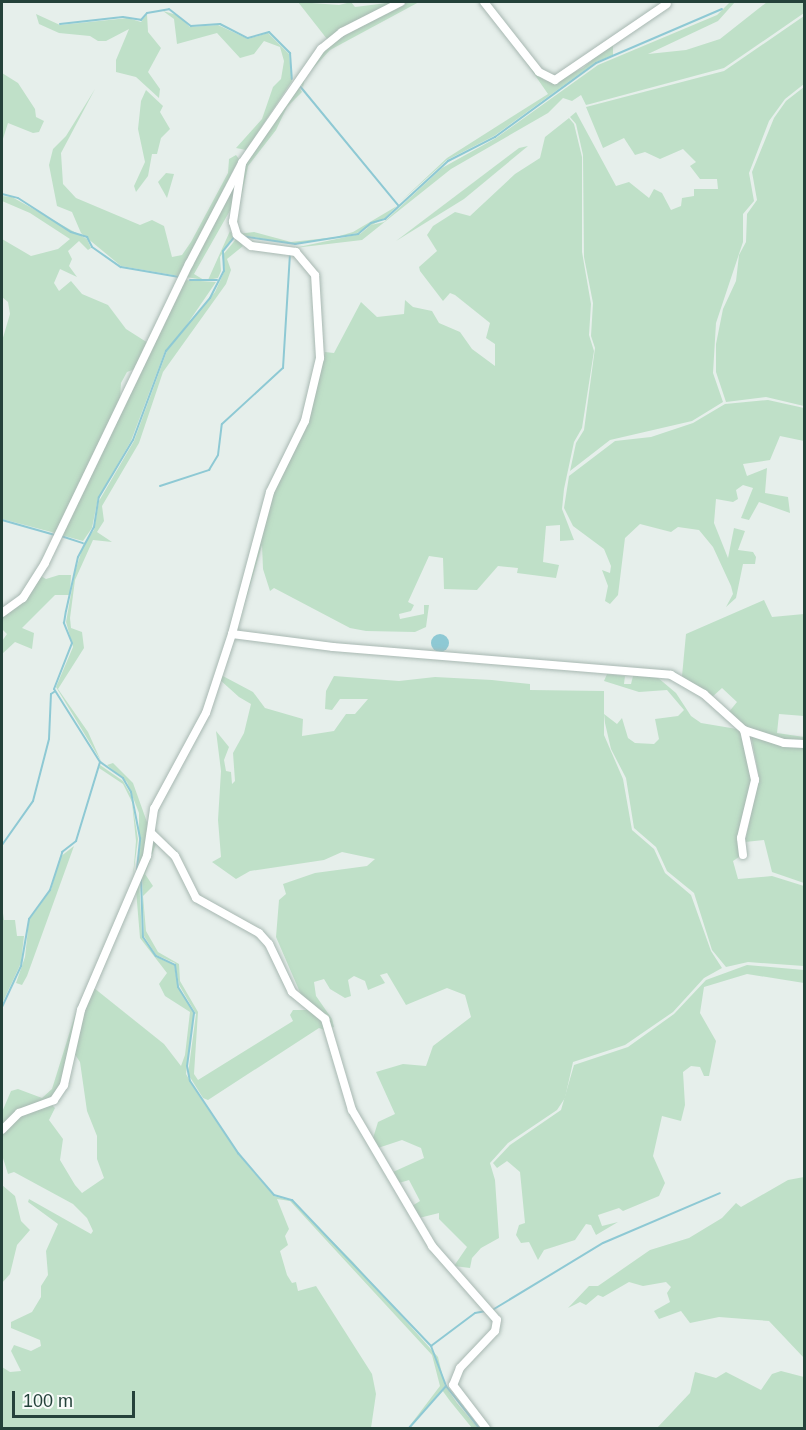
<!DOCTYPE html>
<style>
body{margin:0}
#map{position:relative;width:806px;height:1430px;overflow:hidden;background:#e6efeb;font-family:Helvetica,sans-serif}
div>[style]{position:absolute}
.green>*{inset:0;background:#bfe0c8}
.water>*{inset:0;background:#8ec9d4}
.round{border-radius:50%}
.stream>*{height:2px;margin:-1px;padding:0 1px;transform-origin:1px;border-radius:1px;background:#8ec9d4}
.roads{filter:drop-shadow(0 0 2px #a8b8b2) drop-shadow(0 0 2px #a8b8b2)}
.minor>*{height:8px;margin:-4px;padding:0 4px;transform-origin:4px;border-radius:4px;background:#fff}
span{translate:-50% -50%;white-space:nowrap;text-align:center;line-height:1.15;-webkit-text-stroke:6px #f7fbf9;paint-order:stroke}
.frame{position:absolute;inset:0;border:3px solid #24423a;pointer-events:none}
.scale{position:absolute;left:12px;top:1391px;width:123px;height:27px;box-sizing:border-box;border:3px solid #24423a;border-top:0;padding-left:8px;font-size:18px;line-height:21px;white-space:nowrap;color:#24423a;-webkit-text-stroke:4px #f7fbf9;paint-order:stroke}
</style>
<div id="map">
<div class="green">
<i style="clip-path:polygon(298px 2px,339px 5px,351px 2px,355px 7px,395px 2px,327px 39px)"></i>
<i style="clip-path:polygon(406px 2px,419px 2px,330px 50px,305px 77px,303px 87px,299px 82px,331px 43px)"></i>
<i style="clip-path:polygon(730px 2px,735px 2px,718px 21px,648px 54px,686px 50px,720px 39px,767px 2px,804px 2px,804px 13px,724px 68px,590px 104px,586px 105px,581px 95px,572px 101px,563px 98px,548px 113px,451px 169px,362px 240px,294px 248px,360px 234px,371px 225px,384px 222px,442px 168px,496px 138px,598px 65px,717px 15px)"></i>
<i style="clip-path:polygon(163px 11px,177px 15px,190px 27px,218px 25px,248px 39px,268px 33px,289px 54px,292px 81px,246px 150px,236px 148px,262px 119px,273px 87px,281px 79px,284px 61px,280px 47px,264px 41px,254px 54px,240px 58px,217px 33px,177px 44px,174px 19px)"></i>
<i style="clip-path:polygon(36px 14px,60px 25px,128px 18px,141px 22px,147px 14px,148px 32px,161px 48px,148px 72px,160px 89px,159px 98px,136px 77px,116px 72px,116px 60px,129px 29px,106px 41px,98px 41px,90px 36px,59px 33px,39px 24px)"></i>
<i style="clip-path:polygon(804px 16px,804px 84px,785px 99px,769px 121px,749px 173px,754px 201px,743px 214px,743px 242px,716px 323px,713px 373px,723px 402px,692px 421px,610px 440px,570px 471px,576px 443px,584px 430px,595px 348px,591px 336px,593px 303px,584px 257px,583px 155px,576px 124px,570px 117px,576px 112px,616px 186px,629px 182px,649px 198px,654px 189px,662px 193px,671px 210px,681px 206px,682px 198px,694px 196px,694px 189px,718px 189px,717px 179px,700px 179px,690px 166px,696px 162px,683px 149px,660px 159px,645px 152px,635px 155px,624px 138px,603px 148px,586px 107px,724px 71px)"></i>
<i style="clip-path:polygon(613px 42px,613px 55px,596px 62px,494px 136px,447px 160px,398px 204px,447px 158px,548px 94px,521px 55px,544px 80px,554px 82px,583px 68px)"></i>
<i style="clip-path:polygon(2px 73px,18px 83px,35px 109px,36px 117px,44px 121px,39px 132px,33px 133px,8px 123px,2px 142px)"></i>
<i style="clip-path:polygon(299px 87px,302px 92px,287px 107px,276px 130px,248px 166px,235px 226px,244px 165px)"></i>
<i style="clip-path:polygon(804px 87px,804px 406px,766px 397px,726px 402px,716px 372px,716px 344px,723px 309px,736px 281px,739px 255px,746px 242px,747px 214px,757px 200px,752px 172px,774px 118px,786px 101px)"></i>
<i style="clip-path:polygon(95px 89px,61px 153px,63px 184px,76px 198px,140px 225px,152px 220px,164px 226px,172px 257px,182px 255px,191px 242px,228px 173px,229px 159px,236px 155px,239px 159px,179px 276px,121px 266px,81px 233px,72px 212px,57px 206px,49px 165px,53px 149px,66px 136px)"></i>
<i style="clip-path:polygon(146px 90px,163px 106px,160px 112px,170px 129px,161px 138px,157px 154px,152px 154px,148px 176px,136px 192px,134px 186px,145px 162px,138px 129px,141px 101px)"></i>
<i style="clip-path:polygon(569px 118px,574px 124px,582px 157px,582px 252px,591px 304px,589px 335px,594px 351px,582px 428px,574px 442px,564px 489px,562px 509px,574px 540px,560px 541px,560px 525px,546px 526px,543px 562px,559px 565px,556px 578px,517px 573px,518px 568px,498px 566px,477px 590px,444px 589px,443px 558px,429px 556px,408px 602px,414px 605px,411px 611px,399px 614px,400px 619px,424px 614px,424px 605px,429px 605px,426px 627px,415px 632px,366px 631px,350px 628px,274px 588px,270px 591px,263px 569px,262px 545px,238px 626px,271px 492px,304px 431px,325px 352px,334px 353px,361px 302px,377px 317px,404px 314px,405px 300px,413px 307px,432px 311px,439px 323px,460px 332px,472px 349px,495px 366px,495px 344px,486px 338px,490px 323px,455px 295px,450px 293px,443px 301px,420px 271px,419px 267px,437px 251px,427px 235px,433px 226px,455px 212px,470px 216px,515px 174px,540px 158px,545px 137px)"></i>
<i style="clip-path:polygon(528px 146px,464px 199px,396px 241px,519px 148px)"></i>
<i style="clip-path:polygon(166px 173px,174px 174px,167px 198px,158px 182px)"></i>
<i style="clip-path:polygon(239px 177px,232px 207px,194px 274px,204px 280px,186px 277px)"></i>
<i style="clip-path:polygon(2px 196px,12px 197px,87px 239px,91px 248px,88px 250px,79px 241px,68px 251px,72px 259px,69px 266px,77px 277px,60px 269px,54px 283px,59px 291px,71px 281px,82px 294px,108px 305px,126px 329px,148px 343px,135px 369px,127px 372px,121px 383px,120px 399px,55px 533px,2px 519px,2px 341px,10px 314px,8px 302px,2px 297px,2px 239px,31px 256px,58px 249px,70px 239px,30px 213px,2px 201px)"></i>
<i style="clip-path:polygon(397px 206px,385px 218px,357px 233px,335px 238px,292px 244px,237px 234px,254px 232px,291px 242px,336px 237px,353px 232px)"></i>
<i style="clip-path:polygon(230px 231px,233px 237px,220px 257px,221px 271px,218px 278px,208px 280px)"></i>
<i style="clip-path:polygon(237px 238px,243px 246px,227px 259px,231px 270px,226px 284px,163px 372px,139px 443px,102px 506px,104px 521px,97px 532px,112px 542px,93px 540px,75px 580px,70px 618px,71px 628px,82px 632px,84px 648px,58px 689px,88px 732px,101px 761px,56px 687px,73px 647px,66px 622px,75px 572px,84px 543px,94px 530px,99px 501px,134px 441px,167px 351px,215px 292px,225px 270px,222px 256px)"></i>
<i style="clip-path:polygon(185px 280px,216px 282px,175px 342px,165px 351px,131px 441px,98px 498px,92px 528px,83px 541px,61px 535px)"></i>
<i style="clip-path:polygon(768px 400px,804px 408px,804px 441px,780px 436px,770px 460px,743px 464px,747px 476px,767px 468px,765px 493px,788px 497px,790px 513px,759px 502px,749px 520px,741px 518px,753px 488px,743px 485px,736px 490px,738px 499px,733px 502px,716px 499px,714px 523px,728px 558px,734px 528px,745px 531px,738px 550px,753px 552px,756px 557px,755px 564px,743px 564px,736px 598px,726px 607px,733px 594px,731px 586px,713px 547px,699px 530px,678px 527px,671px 532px,640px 524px,625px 538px,618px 595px,610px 604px,605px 601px,608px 586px,602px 570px,610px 573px,611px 566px,604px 549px,573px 526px,564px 508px,569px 476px,615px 441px,651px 437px,693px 423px,725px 404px)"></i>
<i style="clip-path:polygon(59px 575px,71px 575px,70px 595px,55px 595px,22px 628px,34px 633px,32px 649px,15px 642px,2px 654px,2px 641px,7px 634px,2px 629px,2px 614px,22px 601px,41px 576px,46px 579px)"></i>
<i style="clip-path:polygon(764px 600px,772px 617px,804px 614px,804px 716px,779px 714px,777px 733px,804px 737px,804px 743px,784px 741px,745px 729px,728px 713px,737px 702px,722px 688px,711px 698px,682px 676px,686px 634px)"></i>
<i style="clip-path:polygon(607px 674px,625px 676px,624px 684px,631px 684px,633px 676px,657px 677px,676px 693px,691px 716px,701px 723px,737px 729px,743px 733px,752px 779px,739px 857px,733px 861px,738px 879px,772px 876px,804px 886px,804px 966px,748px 962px,726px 967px,712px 950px,694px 893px,667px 871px,656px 847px,634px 828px,626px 778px,611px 749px,605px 723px,604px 714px,617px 724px,622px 718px,628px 738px,635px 743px,654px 744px,659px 739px,655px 719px,678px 716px,684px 710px,667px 690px,639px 692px,604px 681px)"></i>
<i style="clip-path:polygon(221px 675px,253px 692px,265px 708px,303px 719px,302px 736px,334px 731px,346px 714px,355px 714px,368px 699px,340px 699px,332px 710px,325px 709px,326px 691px,334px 676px,399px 681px,435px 677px,492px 680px,530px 684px,530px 690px,604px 691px,604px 735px,623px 779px,632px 830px,654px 849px,665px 873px,691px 895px,711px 951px,722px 968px,704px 978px,673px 1012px,625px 1045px,573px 1062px,565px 1098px,557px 1110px,508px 1143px,490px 1163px,495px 1180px,499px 1238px,481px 1248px,472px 1258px,470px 1268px,454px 1266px,467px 1247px,439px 1219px,439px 1213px,419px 1218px,412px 1206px,420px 1201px,409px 1180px,399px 1183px,393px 1172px,424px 1158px,421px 1148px,402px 1140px,378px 1148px,373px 1138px,378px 1122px,395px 1114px,376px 1072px,403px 1064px,426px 1066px,433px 1046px,471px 1017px,465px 995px,447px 988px,406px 1005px,387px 973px,380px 975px,385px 983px,368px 990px,365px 981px,354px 976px,348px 980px,351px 996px,345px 998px,330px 989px,324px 979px,314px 982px,316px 996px,332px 1019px,334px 1027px,331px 1028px,302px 997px,276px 937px,279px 900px,286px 894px,283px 884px,315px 873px,367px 866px,375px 859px,342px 852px,324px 860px,250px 871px,236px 879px,212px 862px,221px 857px,218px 820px,221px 771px,216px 731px,229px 747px,224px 760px,226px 771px,231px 772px,232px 784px,235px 781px,233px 753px,244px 733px,251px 704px,239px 697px,219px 679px)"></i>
<i style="clip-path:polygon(751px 735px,804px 747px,804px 883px,772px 872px,764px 840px,745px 842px,759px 777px)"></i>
<i style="clip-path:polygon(113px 763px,133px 783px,148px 825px,147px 845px,139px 870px,139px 813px,127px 782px,107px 765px)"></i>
<i style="clip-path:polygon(100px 765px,123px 781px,131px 795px,138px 839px,133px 877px,136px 841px,132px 802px,123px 784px,99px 768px)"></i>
<i style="clip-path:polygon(153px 837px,157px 841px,145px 874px,153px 886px,143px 896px,146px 931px,158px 952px,179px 964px,180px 981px,198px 1012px,194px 1074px,198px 1080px,293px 1021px,290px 1015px,293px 1010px,312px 1010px,321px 1016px,325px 1030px,319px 1028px,208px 1100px,203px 1098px,188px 1074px,196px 1014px,179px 985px,175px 963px,156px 955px,144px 936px,142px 874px)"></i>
<i style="clip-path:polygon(74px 846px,27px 976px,22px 985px,16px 983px,25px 957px,29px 920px,51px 890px,60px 857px)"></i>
<i style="clip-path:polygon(139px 876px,142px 937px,156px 957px,174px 965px,178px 987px,194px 1013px,186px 1074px,196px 1091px,238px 1154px,274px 1196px,292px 1201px,353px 1262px,438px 1357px,445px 1386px,408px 1428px,440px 1386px,432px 1355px,290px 1201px,277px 1199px,289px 1229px,285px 1236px,288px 1245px,280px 1251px,287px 1275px,292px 1283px,296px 1282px,298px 1291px,316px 1286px,372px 1374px,376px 1394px,371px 1428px,2px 1428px,2px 1367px,10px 1372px,21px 1371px,11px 1351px,14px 1345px,31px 1351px,41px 1346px,40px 1340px,11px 1328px,11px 1322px,32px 1312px,41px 1297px,41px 1286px,48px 1275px,46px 1251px,58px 1224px,28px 1202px,29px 1199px,91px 1234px,93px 1231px,87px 1218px,73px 1204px,14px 1172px,8px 1174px,2px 1155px,2px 1132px,18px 1115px,50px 1103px,55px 1108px,49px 1120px,63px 1139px,60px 1160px,75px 1185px,82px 1193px,104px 1178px,97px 1159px,97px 1136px,87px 1111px,80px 1062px,72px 1050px,78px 1024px,94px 988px,164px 1044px,181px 1066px,185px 1055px,190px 1012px,165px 996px,159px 984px,167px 973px,140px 938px,136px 890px)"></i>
<i style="clip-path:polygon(2px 906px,4px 920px,15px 920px,17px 936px,24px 936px,21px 963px,2px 1004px)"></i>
<i style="clip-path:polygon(747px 965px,804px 970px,804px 983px,747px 974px,704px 987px,700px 1013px,716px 1041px,709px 1076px,704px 1076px,700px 1067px,691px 1066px,683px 1072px,685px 1105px,681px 1121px,662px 1116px,653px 1156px,665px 1183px,659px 1196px,623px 1211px,619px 1208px,598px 1215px,602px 1226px,618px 1222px,596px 1235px,591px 1225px,586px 1224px,575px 1240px,544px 1250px,538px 1260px,529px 1242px,521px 1243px,516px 1235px,519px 1225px,525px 1223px,520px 1172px,507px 1161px,497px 1168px,493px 1163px,510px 1145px,561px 1110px,574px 1065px,628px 1047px,674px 1014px,706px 980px)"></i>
<i style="clip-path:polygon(76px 1012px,63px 1080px,53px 1097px,17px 1110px,2px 1125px,2px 1112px,11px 1091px,18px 1089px,42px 1098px,52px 1089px)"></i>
<i style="clip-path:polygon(804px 1177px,804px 1358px,769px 1321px,719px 1317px,690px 1323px,681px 1311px,659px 1319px,654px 1311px,670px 1302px,667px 1293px,671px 1287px,666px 1282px,643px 1286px,629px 1282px,603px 1297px,598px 1295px,586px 1305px,580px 1302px,568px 1308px,589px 1286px,598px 1286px,650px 1250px,689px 1238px,722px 1218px,736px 1203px,741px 1207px,788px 1180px)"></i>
<i style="clip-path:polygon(2px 1185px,15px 1196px,21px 1221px,30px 1230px,17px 1245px,10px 1274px,2px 1283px)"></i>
<i style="clip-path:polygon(781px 1371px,804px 1377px,804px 1428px,657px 1428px,690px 1393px,695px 1372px,716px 1378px,726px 1372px,761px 1390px,772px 1374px)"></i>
<i style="clip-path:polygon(446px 1387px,457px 1403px,478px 1428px,472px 1428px,450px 1401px,442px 1390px)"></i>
</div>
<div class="water">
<i class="round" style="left:431px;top:634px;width:18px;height:18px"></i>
</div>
<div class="stream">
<i style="left:60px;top:24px;width:63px;rotate:-6.3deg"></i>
<i style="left:123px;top:17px;width:18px;rotate:9deg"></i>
<i style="left:141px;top:20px;width:9px;rotate:-49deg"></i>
<i style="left:147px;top:13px;width:22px;rotate:-10deg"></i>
<i style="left:169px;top:9px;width:28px;rotate:38deg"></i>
<i style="left:191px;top:26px;width:29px;rotate:-4deg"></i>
<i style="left:220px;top:24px;width:31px;rotate:27deg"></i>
<i style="left:248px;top:38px;width:22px;rotate:-16deg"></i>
<i style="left:269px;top:32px;width:30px;rotate:45deg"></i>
<i style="left:290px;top:53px;width:26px;rotate:86deg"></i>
<i style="left:299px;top:85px;width:156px;rotate:50.5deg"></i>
<i style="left:2px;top:194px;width:16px;rotate:14deg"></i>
<i style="left:18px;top:198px;width:63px;rotate:32.7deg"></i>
<i style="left:71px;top:232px;width:17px;rotate:17deg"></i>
<i style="left:87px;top:237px;width:11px;rotate:63deg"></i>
<i style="left:92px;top:247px;width:35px;rotate:35deg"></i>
<i style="left:121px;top:267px;width:59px;rotate:9.8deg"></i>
<i style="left:241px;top:236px;width:55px;rotate:8.4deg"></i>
<i style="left:295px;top:244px;width:64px;rotate:-9deg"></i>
<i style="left:358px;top:234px;width:17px;rotate:-40deg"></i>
<i style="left:371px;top:223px;width:15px;rotate:-16deg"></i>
<i style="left:385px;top:219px;width:86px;rotate:-42.6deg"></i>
<i style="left:448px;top:161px;width:53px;rotate:-27.1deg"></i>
<i style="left:495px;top:137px;width:125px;rotate:-36.2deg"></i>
<i style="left:596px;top:63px;width:137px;rotate:-23.2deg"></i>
<i style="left:190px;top:280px;width:27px"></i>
<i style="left:160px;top:486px;width:52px;rotate:-18.1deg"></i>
<i style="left:209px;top:470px;width:17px;rotate:-59deg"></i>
<i style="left:218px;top:455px;width:31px;rotate:-83deg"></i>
<i style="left:222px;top:424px;width:83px;rotate:-42.6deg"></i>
<i style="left:283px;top:368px;width:113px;rotate:-86.5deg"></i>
<i style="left:2px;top:520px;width:55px;rotate:15.8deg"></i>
<i style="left:61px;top:536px;width:23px;rotate:18deg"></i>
<i style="left:2px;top:845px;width:54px;rotate:-54.8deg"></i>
<i style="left:33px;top:801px;width:64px;rotate:-75.5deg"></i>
<i style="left:49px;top:739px;width:45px;rotate:-87.5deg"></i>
<i style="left:51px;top:694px;width:4px;rotate:-34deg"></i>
<i style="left:137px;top:869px;width:31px;rotate:-84deg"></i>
<i style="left:140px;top:838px;width:47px;rotate:-101.1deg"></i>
<i style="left:131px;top:792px;width:16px;rotate:-120deg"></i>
<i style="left:123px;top:778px;width:28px;rotate:-145deg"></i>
<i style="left:100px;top:762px;width:86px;rotate:-122.2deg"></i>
<i style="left:54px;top:689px;width:49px;rotate:-68.6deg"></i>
<i style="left:72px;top:643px;width:22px;rotate:-112deg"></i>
<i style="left:64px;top:623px;width:12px;rotate:-81deg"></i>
<i style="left:66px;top:611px;width:55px;rotate:-77.5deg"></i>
<i style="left:78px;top:557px;width:34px;rotate:-62deg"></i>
<i style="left:94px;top:527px;width:30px;rotate:-81deg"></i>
<i style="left:99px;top:497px;width:66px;rotate:-59.2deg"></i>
<i style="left:133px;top:440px;width:95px;rotate:-69.7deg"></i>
<i style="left:166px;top:351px;width:69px;rotate:-50.3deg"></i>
<i style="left:210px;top:298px;width:30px;rotate:-63deg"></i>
<i style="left:224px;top:271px;width:20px;rotate:-93deg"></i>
<i style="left:223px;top:251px;width:19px;rotate:-51deg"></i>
<i style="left:141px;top:878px;width:59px;rotate:88.1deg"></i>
<i style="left:143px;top:937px;width:23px;rotate:56deg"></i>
<i style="left:156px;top:956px;width:21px;rotate:25deg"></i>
<i style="left:175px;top:965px;width:22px;rotate:82deg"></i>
<i style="left:178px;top:987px;width:31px;rotate:58deg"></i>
<i style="left:194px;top:1013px;width:53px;rotate:97.5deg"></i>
<i style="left:187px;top:1066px;width:15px;rotate:79deg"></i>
<i style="left:190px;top:1081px;width:87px;rotate:56.3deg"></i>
<i style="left:238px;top:1153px;width:55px;rotate:49.4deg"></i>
<i style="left:274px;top:1195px;width:19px;rotate:16deg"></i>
<i style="left:292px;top:1200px;width:202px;rotate:46.4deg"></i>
<i style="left:431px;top:1346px;width:43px;rotate:69.4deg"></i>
<i style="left:446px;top:1386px;width:53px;rotate:51.8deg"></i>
<i style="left:2px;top:1007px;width:45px;rotate:-65.1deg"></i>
<i style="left:21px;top:966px;width:48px;rotate:-80.3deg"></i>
<i style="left:29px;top:919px;width:36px;rotate:-54deg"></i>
<i style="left:50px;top:890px;width:40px;rotate:-72deg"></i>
<i style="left:62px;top:852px;width:18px;rotate:-38deg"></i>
<i style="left:76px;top:841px;width:83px;rotate:-73.1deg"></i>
<i style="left:494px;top:1309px;width:127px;rotate:-31.2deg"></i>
<i style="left:603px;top:1243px;width:127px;rotate:-23.1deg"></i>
<i style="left:431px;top:1346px;width:55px;rotate:-36.9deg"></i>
<i style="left:475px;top:1313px;width:11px;rotate:-10deg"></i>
<i style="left:409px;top:1428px;width:56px;rotate:-48.6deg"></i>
</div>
<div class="roads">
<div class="minor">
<i style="left:484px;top:2px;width:89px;rotate:51.8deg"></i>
<i style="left:539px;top:72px;width:18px;rotate:27deg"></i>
<i style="left:555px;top:80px;width:135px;rotate:-34.2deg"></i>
<i style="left:2px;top:613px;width:26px;rotate:-36deg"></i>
<i style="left:23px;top:598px;width:41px;rotate:-57.8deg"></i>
<i style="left:45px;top:563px;width:332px;rotate:-64.3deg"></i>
<i style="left:189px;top:264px;width:114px;rotate:-62.3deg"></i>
<i style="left:242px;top:163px;width:139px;rotate:-55.3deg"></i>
<i style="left:321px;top:49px;width:27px;rotate:-39deg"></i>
<i style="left:342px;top:32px;width:66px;rotate:-27deg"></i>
<i style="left:232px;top:634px;width:102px;rotate:7.3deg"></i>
<i style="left:333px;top:647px;width:339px;rotate:4.7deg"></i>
<i style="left:671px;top:675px;width:38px;rotate:30deg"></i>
<i style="left:704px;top:694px;width:54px;rotate:42deg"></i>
<i style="left:744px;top:730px;width:42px;rotate:18deg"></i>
<i style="left:784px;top:743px;width:20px;rotate:3deg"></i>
<i style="left:151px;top:833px;width:33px;rotate:44deg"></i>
<i style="left:175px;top:856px;width:47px;rotate:63.4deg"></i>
<i style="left:196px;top:898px;width:72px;rotate:29.1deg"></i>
<i style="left:259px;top:933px;width:15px;rotate:48deg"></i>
<i style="left:269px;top:944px;width:53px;rotate:64.4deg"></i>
<i style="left:292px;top:992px;width:43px;rotate:39.3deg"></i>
<i style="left:325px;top:1019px;width:95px;rotate:73.5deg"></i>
<i style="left:352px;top:1110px;width:158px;rotate:59.5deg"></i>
<i style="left:432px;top:1246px;width:98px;rotate:48.7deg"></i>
<i style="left:497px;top:1320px;width:11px;rotate:100deg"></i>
<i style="left:495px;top:1331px;width:51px;rotate:133.4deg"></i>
<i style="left:460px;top:1368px;width:18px;rotate:112deg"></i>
<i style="left:453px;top:1385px;width:54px;rotate:52.5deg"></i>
<i style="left:743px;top:855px;width:17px;rotate:-97deg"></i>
<i style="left:741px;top:838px;width:60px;rotate:-76.4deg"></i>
<i style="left:755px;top:780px;width:51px;rotate:-102.4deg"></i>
<i style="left:2px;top:1130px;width:24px;rotate:-45deg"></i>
<i style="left:19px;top:1113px;width:37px;rotate:-20deg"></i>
<i style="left:54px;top:1100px;width:18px;rotate:-56deg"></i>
<i style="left:64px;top:1085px;width:77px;rotate:-77.2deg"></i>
<i style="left:81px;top:1010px;width:168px;rotate:-66.8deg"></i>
<i style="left:147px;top:856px;width:48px;rotate:-81.5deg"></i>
<i style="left:154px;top:809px;width:109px;rotate:-61.6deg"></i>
<i style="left:206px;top:713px;width:83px;rotate:-71.8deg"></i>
<i style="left:232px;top:634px;width:147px;rotate:-75deg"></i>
<i style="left:270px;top:492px;width:79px;rotate:-63.8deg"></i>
<i style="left:305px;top:421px;width:65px;rotate:-76.6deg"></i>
<i style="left:320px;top:358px;width:83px;rotate:-93.4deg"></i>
<i style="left:315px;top:275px;width:30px;rotate:-130deg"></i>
<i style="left:296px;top:252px;width:45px;rotate:-172.4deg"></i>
<i style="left:251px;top:246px;width:18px;rotate:-142deg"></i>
<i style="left:237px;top:235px;width:14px;rotate:-107deg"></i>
<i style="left:233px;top:222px;width:60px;rotate:-81.3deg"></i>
</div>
</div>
<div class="frame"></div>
<div class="scale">100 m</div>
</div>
